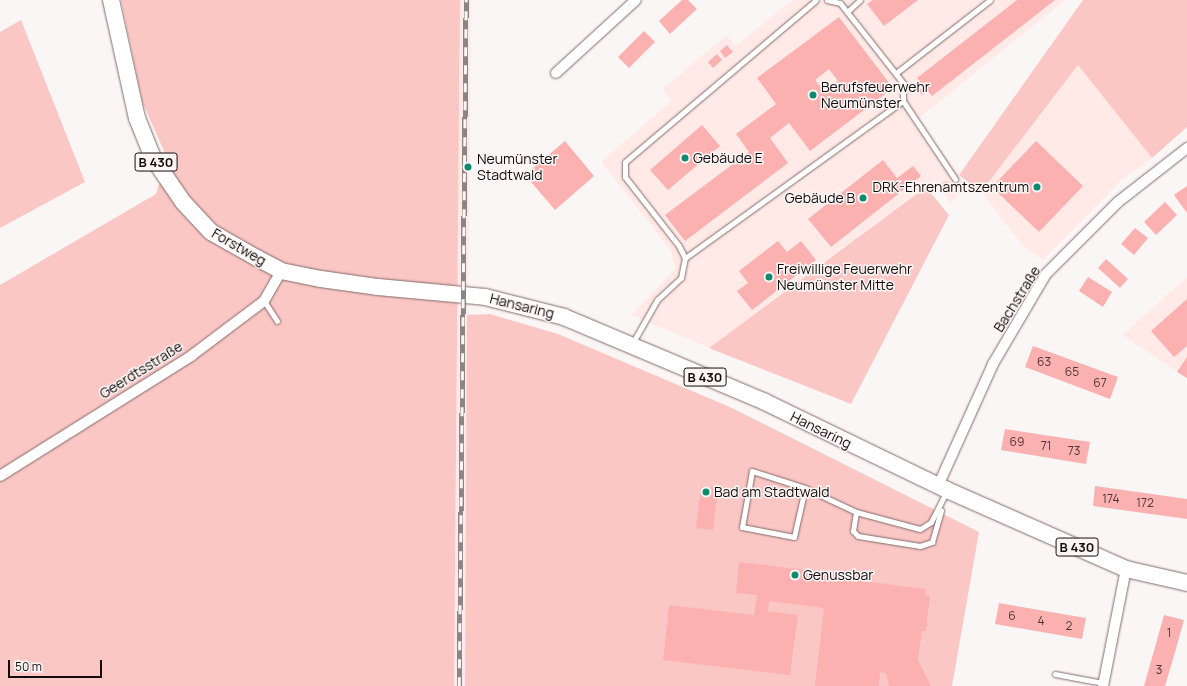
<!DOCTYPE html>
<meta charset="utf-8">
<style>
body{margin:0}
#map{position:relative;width:1187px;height:686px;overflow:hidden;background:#fbf6f6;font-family:Manrope,sans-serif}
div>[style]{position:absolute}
.built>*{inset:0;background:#ffeae8}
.green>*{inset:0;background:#fbc7c5}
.building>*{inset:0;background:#fab1af}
.roads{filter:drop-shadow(0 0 1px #826b6a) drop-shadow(0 0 1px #826b6a)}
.lane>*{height:5px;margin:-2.5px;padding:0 2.5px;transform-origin:2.5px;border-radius:2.5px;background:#fff}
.street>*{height:10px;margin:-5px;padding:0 5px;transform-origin:5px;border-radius:5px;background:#fff}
.primary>*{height:16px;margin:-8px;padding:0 8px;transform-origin:8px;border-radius:8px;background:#fff}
.rail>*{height:4.5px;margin-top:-2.25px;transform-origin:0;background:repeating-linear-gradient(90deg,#fbf6f6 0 9px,#8b8585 0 18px);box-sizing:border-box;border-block:1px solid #8b8585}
.dots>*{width:11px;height:11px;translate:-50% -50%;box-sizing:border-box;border:2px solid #fbf6f6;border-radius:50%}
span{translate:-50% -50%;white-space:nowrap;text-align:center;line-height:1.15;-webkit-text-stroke:3px #fbf6f6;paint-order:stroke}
.number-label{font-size:12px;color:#4e3535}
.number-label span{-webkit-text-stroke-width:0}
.shield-label span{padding:1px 3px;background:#fbf6f6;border:1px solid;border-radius:3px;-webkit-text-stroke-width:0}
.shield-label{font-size:13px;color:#140c0c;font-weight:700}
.poi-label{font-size:14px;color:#140c0c}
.left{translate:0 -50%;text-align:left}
.right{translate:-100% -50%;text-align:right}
.street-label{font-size:14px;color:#140c0c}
.scale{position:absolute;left:8px;top:660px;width:94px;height:18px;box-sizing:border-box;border:2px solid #140c0c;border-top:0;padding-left:5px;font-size:12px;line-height:14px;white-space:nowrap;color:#140c0c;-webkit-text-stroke:3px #fbf6f6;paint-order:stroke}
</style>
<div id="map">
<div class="built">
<i style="clip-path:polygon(460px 0,471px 0,465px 686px,454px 686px)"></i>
<i style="clip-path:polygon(792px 0,1065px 0,918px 119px,966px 185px,951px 203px,934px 180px,709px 348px,631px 315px,675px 269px,671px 251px,601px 162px,671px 101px,662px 89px,727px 35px,735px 46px)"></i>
<i style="clip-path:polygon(1078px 65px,1152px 158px,1122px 180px,1043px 260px,1023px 246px,981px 192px)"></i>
<i style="clip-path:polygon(1187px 277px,1187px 378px,1122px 335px)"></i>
</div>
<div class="green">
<i style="clip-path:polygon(121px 0,460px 0,454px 686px,0 686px,0 285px,156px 194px,167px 158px,142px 101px)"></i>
<i style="clip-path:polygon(1083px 0,1187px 0,1187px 127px,1152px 158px,1078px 65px,981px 192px,959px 175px)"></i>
<i style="clip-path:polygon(21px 20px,85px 182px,0 228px,0 32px)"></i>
<i style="clip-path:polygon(926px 187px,949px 215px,851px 404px,709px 348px)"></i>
<i style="clip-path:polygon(490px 314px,558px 334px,732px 408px,979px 532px,952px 686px,465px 686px,467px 315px)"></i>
</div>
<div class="building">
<i style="clip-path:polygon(682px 0,688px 0,697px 9px,670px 34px,659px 21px)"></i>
<i style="clip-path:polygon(873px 0,918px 0,884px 26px,867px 4px)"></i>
<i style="clip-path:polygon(1017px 0,1055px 0,932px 96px,917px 78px)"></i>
<i style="clip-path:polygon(evenodd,839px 17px,893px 88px,810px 151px,789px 123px,770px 138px,788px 163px,685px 241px,665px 215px,749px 152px,736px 134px,776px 104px,757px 78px,839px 17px,829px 69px,838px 81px,824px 91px,815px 80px,829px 69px)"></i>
<i style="clip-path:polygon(644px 31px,655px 42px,629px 68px,618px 57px)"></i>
<i style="clip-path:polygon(727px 45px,733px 52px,725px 58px,720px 51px)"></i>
<i style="clip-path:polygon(717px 54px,722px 60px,713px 68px,708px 62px)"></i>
<i style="clip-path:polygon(922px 88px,926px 92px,922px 95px,919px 91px)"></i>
<i style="clip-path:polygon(702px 125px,720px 146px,668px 190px,650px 170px)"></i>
<i style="clip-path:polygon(565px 141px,594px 176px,555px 210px,525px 175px)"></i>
<i style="clip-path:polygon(1036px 141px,1083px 186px,1039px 232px,992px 187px)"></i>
<i style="clip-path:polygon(883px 160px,897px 178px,913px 166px,921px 176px,831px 247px,808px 219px)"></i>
<i style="clip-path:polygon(947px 181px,951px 188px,945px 191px,941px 184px)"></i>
<i style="clip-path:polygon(1187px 186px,1187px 213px,1174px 195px)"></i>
<i style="clip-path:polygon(1165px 202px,1177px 215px,1156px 235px,1144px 222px)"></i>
<i style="clip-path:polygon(1135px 228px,1148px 238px,1134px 255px,1121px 244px)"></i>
<i style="clip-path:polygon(778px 241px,787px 252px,801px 241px,816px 260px,752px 310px,737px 291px,748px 283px,739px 271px)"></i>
<i style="clip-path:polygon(1106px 259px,1128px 279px,1120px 288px,1098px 268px)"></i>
<i style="clip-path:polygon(1088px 277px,1112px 292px,1103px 307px,1079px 291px)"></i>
<i style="clip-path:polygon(1187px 299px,1187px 346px,1174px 357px,1151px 331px)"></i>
<i style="clip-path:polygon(1033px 346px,1118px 377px,1110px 399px,1025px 367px)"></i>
<i style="clip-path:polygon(1187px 357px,1187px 378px,1177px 372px)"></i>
<i style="clip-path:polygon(1005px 429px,1090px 442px,1086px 464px,1001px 450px)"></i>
<i style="clip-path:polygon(701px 486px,718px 488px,713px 530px,696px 528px)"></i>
<i style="clip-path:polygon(1095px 486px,1187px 499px,1187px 519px,1093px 506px)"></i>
<i style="clip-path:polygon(739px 562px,832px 573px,832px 577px,925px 589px,925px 595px,930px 596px,926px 631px,922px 631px,918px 660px,931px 686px,889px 686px,886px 673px,880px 672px,879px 686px,815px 686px,824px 608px,769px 601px,768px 611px,798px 615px,790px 675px,663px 660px,669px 605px,754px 615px,757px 595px,736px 593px)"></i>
<i style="clip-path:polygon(999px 603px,1086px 618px,1082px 639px,995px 624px)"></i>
<i style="clip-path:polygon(1164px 615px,1184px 620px,1175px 652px,1165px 686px,1144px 686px)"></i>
</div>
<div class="roads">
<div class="lane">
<i style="left:827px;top:0;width:13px;rotate:13deg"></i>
<i style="left:840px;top:3px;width:102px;rotate:51.8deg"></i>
<i style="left:903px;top:83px;width:18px;rotate:90deg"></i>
<i style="left:903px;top:101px;width:94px;rotate:56.3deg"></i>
<i style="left:847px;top:12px;width:18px;rotate:-43deg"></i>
<i style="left:896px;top:73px;width:119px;rotate:-37.8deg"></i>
<i style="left:685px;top:258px;width:13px;rotate:-117deg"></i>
<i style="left:679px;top:246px;width:88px;rotate:-128deg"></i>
<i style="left:625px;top:177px;width:15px;rotate:-90deg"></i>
<i style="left:625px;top:162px;width:250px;rotate:-40.3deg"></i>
<i style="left:264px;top:301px;width:24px;rotate:57deg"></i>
<i style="left:632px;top:344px;width:51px;rotate:-60.4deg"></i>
<i style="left:657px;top:300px;width:33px;rotate:-43deg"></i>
<i style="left:681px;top:278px;width:20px;rotate:-79deg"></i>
<i style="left:685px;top:258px;width:269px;rotate:-35.8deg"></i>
<i style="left:805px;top:488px;width:56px;rotate:-162.2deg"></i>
<i style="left:752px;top:471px;width:57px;rotate:100.1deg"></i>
<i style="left:742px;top:527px;width:53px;rotate:10.9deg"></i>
<i style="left:794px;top:537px;width:50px;rotate:-77.3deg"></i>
<i style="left:805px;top:488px;width:56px;rotate:25.2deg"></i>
<i style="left:856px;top:512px;width:66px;rotate:14.9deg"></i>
<i style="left:920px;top:529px;width:13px;rotate:-32deg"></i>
<i style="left:931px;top:522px;width:34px;rotate:-63deg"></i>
<i style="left:856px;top:512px;width:19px;rotate:99deg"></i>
<i style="left:853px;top:531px;width:7px;rotate:45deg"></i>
<i style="left:858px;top:536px;width:63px;rotate:9.2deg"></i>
<i style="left:920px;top:546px;width:13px;rotate:-18deg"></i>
<i style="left:932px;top:542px;width:33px;rotate:-74deg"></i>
<i style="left:1055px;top:674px;width:49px;rotate:10.6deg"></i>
</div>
<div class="street">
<i style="left:556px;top:73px;width:108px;rotate:-42.4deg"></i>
<i style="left:0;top:476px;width:226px;rotate:-32.1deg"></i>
<i style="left:191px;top:356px;width:91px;rotate:-37deg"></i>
<i style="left:264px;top:301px;width:34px;rotate:-60deg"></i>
<i style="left:938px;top:486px;width:134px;rotate:-65.7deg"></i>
<i style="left:993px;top:364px;width:104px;rotate:-59.5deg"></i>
<i style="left:1046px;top:274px;width:102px;rotate:-45deg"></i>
<i style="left:1118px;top:202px;width:88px;rotate:-38deg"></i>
<i style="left:1103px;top:686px;width:119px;rotate:-78.9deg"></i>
</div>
<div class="primary">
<i style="left:111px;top:0;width:121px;rotate:77.6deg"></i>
<i style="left:137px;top:118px;width:43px;rotate:68.2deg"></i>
<i style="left:153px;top:158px;width:53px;rotate:55.7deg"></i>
<i style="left:183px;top:202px;width:41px;rotate:47deg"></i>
<i style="left:211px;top:232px;width:53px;rotate:29.5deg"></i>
<i style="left:257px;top:258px;width:27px;rotate:28deg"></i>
<i style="left:281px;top:271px;width:41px;rotate:11.3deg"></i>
<i style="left:321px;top:279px;width:58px;rotate:8deg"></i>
<i style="left:378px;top:287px;width:107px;rotate:5.3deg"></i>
<i style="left:485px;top:297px;width:81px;rotate:14.2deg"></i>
<i style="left:564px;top:317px;width:218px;rotate:22.9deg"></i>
<i style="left:765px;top:402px;width:202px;rotate:25.8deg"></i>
<i style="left:947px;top:490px;width:196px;rotate:23.8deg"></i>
<i style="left:1126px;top:569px;width:63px;rotate:12.9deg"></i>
</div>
</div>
<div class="rail">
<i style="left:459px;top:686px;width:686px;rotate:-89.42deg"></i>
</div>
<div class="dots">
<i style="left:813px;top:95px;background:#0e8a6e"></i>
<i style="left:685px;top:158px;background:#0e8a6e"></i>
<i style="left:468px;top:167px;background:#0e8a6e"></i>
<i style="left:1037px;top:187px;background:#0e8a6e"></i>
<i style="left:863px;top:198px;background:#0e8a6e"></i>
<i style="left:769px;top:277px;background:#0e8a6e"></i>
<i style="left:706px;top:492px;background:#0e8a6e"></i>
<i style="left:795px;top:575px;background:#0e8a6e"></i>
</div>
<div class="number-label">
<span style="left:1044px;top:362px">63</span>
<span style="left:1072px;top:372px">65</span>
<span style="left:1100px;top:383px">67</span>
<span style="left:1017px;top:442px">69</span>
<span style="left:1046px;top:446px">71</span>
<span style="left:1074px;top:451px">73</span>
<span style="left:1111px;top:499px">174</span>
<span style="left:1145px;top:503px">172</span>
<span style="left:1012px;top:616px">6</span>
<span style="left:1041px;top:621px">4</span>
<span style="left:1069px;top:626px">2</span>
<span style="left:1169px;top:633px">1</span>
<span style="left:1159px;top:670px">3</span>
</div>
<div class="shield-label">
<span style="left:156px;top:162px">B 430</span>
<span style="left:705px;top:377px">B 430</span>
<span style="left:1077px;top:547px">B 430</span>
</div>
<div class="poi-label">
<span class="left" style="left:821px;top:95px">Berufsfeuerwehr<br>Neumünster</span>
<span class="left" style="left:693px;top:158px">Gebäude E</span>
<span class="left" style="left:477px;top:167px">Neumünster<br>Stadtwald</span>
<span class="right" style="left:1029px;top:187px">DRK-Ehrenamtszentrum</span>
<span class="right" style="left:855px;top:198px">Gebäude B</span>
<span class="left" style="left:777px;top:277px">Freiwillige Feuerwehr<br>Neumünster Mitte</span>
<span class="left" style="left:714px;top:492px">Bad am Stadtwald</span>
<span class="left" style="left:803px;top:575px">Genussbar</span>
</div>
<div class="street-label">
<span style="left:239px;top:247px;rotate:30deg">Forstweg</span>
<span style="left:1017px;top:299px;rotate:-58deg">Bachstraße</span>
<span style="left:522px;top:306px;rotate:14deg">Hansaring</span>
<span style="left:141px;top:370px;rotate:-32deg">Geerdtsstraße</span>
<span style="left:821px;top:430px;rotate:26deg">Hansaring</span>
</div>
<div class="scale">50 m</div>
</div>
